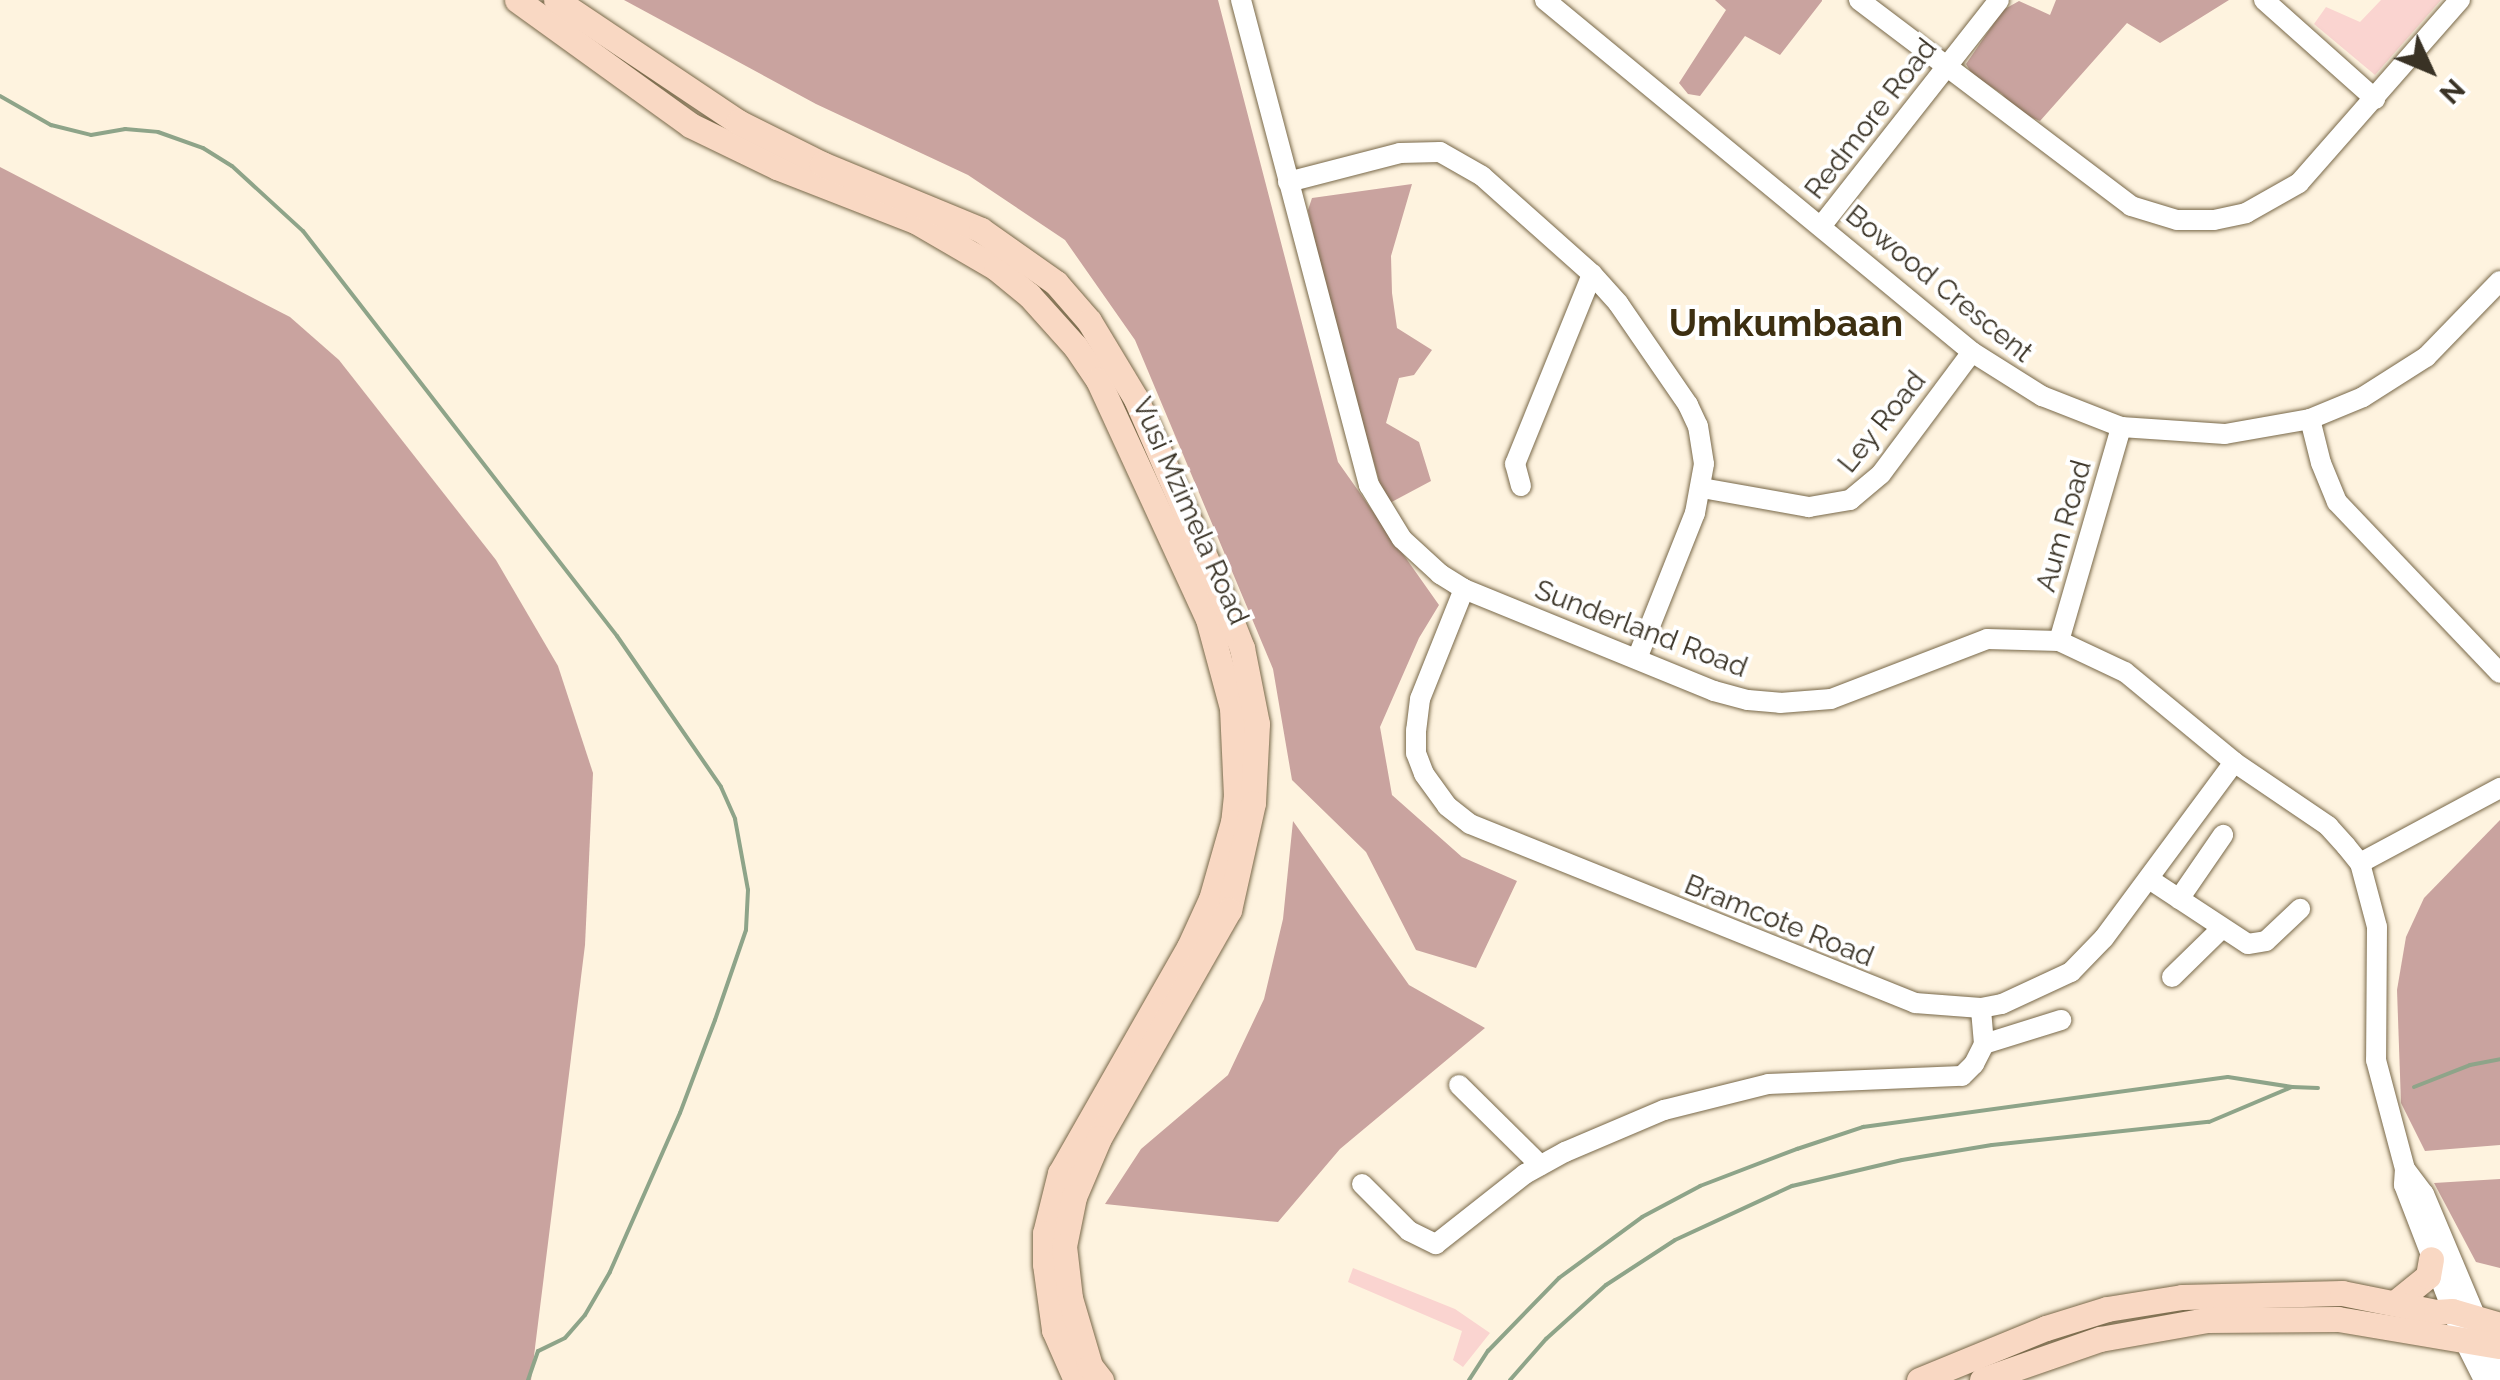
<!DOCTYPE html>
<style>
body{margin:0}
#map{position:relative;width:2500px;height:1380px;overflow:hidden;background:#fef3df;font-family:Raleway,sans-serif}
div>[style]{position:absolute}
.green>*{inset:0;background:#fad4d0}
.forest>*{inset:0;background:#c9a39f}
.stream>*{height:4px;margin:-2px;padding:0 2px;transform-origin:2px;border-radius:2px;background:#8ea489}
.roads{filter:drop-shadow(0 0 2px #786849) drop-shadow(0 0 2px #786849)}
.minor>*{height:20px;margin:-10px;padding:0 10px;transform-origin:10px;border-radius:10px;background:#fff}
.major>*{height:25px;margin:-12.5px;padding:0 12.5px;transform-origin:12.5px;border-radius:12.5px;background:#f9d8c3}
span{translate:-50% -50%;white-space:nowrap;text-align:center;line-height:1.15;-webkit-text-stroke:8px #fff;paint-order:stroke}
.street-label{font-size:28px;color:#393225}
.district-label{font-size:38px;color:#3d2f11;font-weight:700}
.north{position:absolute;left:2380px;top:20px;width:100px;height:100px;-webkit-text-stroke:8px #fff;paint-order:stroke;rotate:134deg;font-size:28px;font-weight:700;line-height:40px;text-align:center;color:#393225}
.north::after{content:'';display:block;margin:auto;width:35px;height:45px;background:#393225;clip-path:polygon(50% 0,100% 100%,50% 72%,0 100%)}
</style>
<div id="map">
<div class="green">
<i style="clip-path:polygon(2381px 0,2441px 0,2375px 75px,2314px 24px,2326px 7px,2360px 22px)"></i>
<i style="clip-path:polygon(1353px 1268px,1455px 1309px,1490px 1333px,1463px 1367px,1453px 1360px,1462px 1331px,1348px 1282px)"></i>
</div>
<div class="forest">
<i style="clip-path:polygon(624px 0,1218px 0,1338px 462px,1439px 605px,1419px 638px,1380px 727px,1392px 795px,1462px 857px,1517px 881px,1476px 968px,1416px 950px,1366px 852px,1292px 780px,1273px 669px,1135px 340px,1065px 240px,968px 175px,816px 104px)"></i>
<i style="clip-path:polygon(1715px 0,1822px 0,1822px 1px,1780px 55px,1745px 36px,1700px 96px,1688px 94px,1679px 83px,1726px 10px)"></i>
<i style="clip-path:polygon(2056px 0,2229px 0,2160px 43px,2127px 23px,2040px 121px,2016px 111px,2002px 94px,1972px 74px,1966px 64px,2003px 10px,2019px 1px,2050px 15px)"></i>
<i style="clip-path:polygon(0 167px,290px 317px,339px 360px,496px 560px,558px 666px,593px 773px,585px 945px,531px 1380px,0 1380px)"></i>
<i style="clip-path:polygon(1412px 184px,1391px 256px,1392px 293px,1397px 328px,1432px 350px,1414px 375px,1399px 378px,1386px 423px,1419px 442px,1431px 481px,1386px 505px,1328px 301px,1308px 210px,1312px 198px)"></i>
<i style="clip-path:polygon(2500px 820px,2500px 1145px,2425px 1151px,2401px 1103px,2397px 990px,2406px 937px,2424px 898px)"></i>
<i style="clip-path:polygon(1293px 821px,1409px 985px,1485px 1028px,1340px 1149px,1278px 1222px,1105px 1204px,1141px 1149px,1228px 1075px,1264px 999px,1283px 919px)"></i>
<i style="clip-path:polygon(2500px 1179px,2500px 1268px,2476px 1262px,2434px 1183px)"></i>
</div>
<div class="stream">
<i style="left:0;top:96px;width:59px;rotate:29.6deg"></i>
<i style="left:51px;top:125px;width:41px;rotate:14deg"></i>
<i style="left:91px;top:135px;width:35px;rotate:-10deg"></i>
<i style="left:125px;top:129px;width:33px;rotate:5deg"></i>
<i style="left:158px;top:132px;width:48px;rotate:19.6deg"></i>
<i style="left:203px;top:148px;width:34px;rotate:32deg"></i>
<i style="left:232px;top:166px;width:96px;rotate:42.5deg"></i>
<i style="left:303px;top:231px;width:512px;rotate:52.21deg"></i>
<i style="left:617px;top:636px;width:183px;rotate:55.4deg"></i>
<i style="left:721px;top:787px;width:35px;rotate:66deg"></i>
<i style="left:735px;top:819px;width:72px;rotate:79.6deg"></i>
<i style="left:748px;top:890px;width:40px;rotate:92.9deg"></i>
<i style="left:746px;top:930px;width:95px;rotate:109deg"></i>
<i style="left:715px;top:1020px;width:99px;rotate:110.6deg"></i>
<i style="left:680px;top:1113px;width:174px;rotate:113.8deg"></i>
<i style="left:610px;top:1272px;width:50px;rotate:120.2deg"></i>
<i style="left:585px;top:1315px;width:30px;rotate:131deg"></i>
<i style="left:565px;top:1338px;width:30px;rotate:154deg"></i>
<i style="left:538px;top:1351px;width:31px;rotate:109deg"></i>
<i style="left:2414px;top:1087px;width:60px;rotate:-21.4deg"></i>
<i style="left:2470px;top:1065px;width:31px;rotate:-11deg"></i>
<i style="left:1469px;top:1380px;width:35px;rotate:-57deg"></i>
<i style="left:1488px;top:1351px;width:102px;rotate:-45.8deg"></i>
<i style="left:1559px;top:1278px;width:103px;rotate:-36.3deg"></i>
<i style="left:1642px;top:1217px;width:66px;rotate:-28.1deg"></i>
<i style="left:1700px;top:1186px;width:104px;rotate:-20.9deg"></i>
<i style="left:1797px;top:1149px;width:70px;rotate:-18.4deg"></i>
<i style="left:1863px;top:1127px;width:368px;rotate:-7.8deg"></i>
<i style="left:2228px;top:1077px;width:65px;rotate:8.9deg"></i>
<i style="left:1510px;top:1380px;width:55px;rotate:-48.7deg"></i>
<i style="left:1546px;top:1339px;width:81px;rotate:-42deg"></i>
<i style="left:1606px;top:1285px;width:82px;rotate:-33.1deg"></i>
<i style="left:1675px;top:1240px;width:129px;rotate:-24.8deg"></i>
<i style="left:1792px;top:1186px;width:113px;rotate:-13.3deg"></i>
<i style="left:1902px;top:1160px;width:91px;rotate:-9.5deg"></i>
<i style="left:1992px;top:1145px;width:218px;rotate:-6.1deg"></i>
<i style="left:2209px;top:1122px;width:90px;rotate:-22.9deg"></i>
<i style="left:2292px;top:1087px;width:26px;rotate:2deg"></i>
</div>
<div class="roads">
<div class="minor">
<i style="left:1241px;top:0;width:502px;rotate:75.22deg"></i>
<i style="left:1369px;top:485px;width:63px;rotate:58.6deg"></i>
<i style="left:1402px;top:539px;width:52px;rotate:42.6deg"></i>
<i style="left:1440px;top:574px;width:28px;rotate:32deg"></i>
<i style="left:1464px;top:589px;width:270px;rotate:22.2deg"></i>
<i style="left:1714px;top:691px;width:35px;rotate:15deg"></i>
<i style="left:1748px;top:700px;width:32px;rotate:5deg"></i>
<i style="left:1780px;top:703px;width:51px;rotate:-4.5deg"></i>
<i style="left:1831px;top:699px;width:167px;rotate:-21deg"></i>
<i style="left:1987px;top:639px;width:72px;rotate:1.6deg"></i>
<i style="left:2059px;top:641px;width:73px;rotate:25.2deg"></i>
<i style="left:2125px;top:672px;width:141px;rotate:39.5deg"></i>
<i style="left:2234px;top:762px;width:114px;rotate:34.2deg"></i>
<i style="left:2328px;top:826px;width:27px;rotate:48deg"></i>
<i style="left:2346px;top:846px;width:22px;rotate:51deg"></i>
<i style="left:2360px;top:863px;width:66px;rotate:75.1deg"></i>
<i style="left:2377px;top:927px;width:133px;rotate:90.4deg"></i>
<i style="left:2376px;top:1060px;width:113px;rotate:75.1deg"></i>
<i style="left:2405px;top:1169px;width:16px;rotate:94deg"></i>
<i style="left:2404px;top:1185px;width:164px;rotate:68.9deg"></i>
<i style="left:2463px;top:1338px;width:47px;rotate:63.4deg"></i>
<i style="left:1545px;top:0;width:553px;rotate:39.5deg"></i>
<i style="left:1972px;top:352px;width:83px;rotate:32.2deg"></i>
<i style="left:2042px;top:396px;width:85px;rotate:21.4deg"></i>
<i style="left:2121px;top:427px;width:104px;rotate:3.9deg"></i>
<i style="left:2225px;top:434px;width:86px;rotate:-10deg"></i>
<i style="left:2310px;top:419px;width:57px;rotate:-22.5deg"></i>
<i style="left:2363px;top:397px;width:75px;rotate:-32.4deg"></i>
<i style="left:2426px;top:357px;width:106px;rotate:-45.8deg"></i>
<i style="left:1859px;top:0;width:341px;rotate:37.1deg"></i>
<i style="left:2131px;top:206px;width:48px;rotate:16.9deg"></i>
<i style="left:2177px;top:220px;width:37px"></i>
<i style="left:2214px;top:220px;width:33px;rotate:-12deg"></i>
<i style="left:2246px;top:213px;width:61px;rotate:-29.5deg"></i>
<i style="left:2299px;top:183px;width:244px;rotate:-48.7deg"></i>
<i style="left:2264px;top:0;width:149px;rotate:41.7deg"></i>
<i style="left:1288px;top:182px;width:116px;rotate:-14.5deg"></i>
<i style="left:1400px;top:153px;width:40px;rotate:-1.4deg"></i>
<i style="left:1440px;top:152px;width:48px;rotate:29.7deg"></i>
<i style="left:1482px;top:176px;width:147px;rotate:41.7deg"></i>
<i style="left:1592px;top:274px;width:39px;rotate:48deg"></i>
<i style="left:1618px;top:303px;width:124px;rotate:55.5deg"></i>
<i style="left:1688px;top:405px;width:23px;rotate:65deg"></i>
<i style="left:1698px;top:426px;width:38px;rotate:81deg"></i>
<i style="left:1704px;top:464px;width:50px;rotate:100.4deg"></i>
<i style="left:1695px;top:513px;width:157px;rotate:111.7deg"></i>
<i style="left:1822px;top:225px;width:286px;rotate:-51.8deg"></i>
<i style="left:2310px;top:419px;width:45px;rotate:76deg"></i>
<i style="left:2321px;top:463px;width:42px;rotate:67.7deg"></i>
<i style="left:2337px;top:502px;width:236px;rotate:46.4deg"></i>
<i style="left:1521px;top:486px;width:23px;rotate:-105deg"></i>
<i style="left:1515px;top:464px;width:205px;rotate:-67.9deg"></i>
<i style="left:1702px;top:488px;width:109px;rotate:10.1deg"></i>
<i style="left:1809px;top:507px;width:42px;rotate:-9.7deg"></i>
<i style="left:1850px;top:500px;width:40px;rotate:-40deg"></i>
<i style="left:1881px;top:474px;width:152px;rotate:-53.3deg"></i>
<i style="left:1464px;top:589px;width:118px;rotate:111.8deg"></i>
<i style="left:1420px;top:699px;width:31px;rotate:97deg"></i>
<i style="left:1416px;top:730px;width:23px;rotate:90deg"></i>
<i style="left:1416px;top:753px;width:22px;rotate:69deg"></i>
<i style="left:1424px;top:774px;width:39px;rotate:54deg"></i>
<i style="left:1447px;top:806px;width:29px;rotate:38deg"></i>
<i style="left:1470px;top:824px;width:480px;rotate:21.9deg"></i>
<i style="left:1915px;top:1003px;width:66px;rotate:4.3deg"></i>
<i style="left:1981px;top:1008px;width:21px;rotate:-11deg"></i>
<i style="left:2002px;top:1004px;width:76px;rotate:-24.9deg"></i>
<i style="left:2071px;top:972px;width:47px;rotate:-45.9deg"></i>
<i style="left:2104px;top:938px;width:219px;rotate:-53.5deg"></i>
<i style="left:2059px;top:641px;width:223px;rotate:-73.8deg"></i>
<i style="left:2360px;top:863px;width:159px;rotate:-28.2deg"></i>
<i style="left:2149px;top:879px;width:118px;rotate:33.3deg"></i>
<i style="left:2248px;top:944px;width:18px;rotate:-9deg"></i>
<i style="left:2266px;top:941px;width:47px;rotate:-43.3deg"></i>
<i style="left:2179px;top:899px;width:78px;rotate:-55.5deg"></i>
<i style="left:2172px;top:977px;width:70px;rotate:-44.4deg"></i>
<i style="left:1984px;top:1044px;width:81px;rotate:-17.3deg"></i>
<i style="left:1459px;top:1085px;width:114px;rotate:44.6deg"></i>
<i style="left:2405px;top:1169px;width:31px;rotate:53deg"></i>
<i style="left:2424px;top:1194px;width:196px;rotate:67.2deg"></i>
<i style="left:1362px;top:1184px;width:66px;rotate:45deg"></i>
<i style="left:1409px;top:1231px;width:30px;rotate:26deg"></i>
<i style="left:1436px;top:1244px;width:113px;rotate:-38.2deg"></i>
<i style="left:1525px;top:1174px;width:46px;rotate:-28.8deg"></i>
<i style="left:1565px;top:1152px;width:108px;rotate:-23deg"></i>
<i style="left:1664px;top:1110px;width:107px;rotate:-14deg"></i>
<i style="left:1768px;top:1084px;width:194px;rotate:-2.4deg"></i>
<i style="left:1962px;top:1076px;width:17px;rotate:-45deg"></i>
<i style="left:1974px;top:1064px;width:22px;rotate:-63deg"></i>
<i style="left:1984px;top:1044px;width:36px;rotate:-95deg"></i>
</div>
<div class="major">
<i style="left:517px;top:0;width:213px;rotate:35.8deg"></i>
<i style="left:690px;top:125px;width:97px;rotate:25.8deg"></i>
<i style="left:777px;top:167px;width:150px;rotate:21.4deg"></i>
<i style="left:917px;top:222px;width:91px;rotate:30.2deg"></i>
<i style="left:996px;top:268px;width:43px;rotate:39.3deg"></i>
<i style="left:1029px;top:295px;width:69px;rotate:48deg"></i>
<i style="left:1075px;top:346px;width:41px;rotate:55.9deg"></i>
<i style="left:1098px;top:380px;width:263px;rotate:65.3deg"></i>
<i style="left:1208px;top:619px;width:92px;rotate:74.9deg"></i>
<i style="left:1232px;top:708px;width:87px;rotate:87.4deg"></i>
<i style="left:1236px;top:795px;width:27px;rotate:96deg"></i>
<i style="left:1233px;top:822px;width:80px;rotate:105.9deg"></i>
<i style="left:1211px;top:899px;width:53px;rotate:114.6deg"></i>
<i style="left:1189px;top:947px;width:260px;rotate:119.7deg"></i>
<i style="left:1060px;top:1173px;width:62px;rotate:104deg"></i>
<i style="left:1045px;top:1233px;width:31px;rotate:90deg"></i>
<i style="left:1045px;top:1264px;width:67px;rotate:82.2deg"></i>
<i style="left:1054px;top:1330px;width:55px;rotate:66.3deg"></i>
<i style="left:556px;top:0;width:219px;rotate:33.8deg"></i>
<i style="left:738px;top:122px;width:94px;rotate:26.6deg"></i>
<i style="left:822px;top:164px;width:172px;rotate:22.5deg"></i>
<i style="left:981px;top:230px;width:92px;rotate:35.2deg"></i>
<i style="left:1056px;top:283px;width:50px;rotate:49deg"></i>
<i style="left:1089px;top:321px;width:91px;rotate:58.9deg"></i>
<i style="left:1136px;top:399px;width:205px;rotate:66.4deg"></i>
<i style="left:1218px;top:587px;width:66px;rotate:68.5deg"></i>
<i style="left:1242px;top:648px;width:77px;rotate:78.8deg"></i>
<i style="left:1257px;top:724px;width:79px;rotate:92.9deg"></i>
<i style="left:1253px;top:803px;width:110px;rotate:102.6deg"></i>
<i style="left:1229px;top:910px;width:262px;rotate:119.7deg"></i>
<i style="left:1099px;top:1138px;width:64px;rotate:113deg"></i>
<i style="left:1074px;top:1197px;width:50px;rotate:101.5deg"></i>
<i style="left:1064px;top:1246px;width:52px;rotate:83.4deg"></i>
<i style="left:1070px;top:1298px;width:71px;rotate:73.6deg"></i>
<i style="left:1090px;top:1366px;width:18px;rotate:52deg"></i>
<i style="left:2396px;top:1302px;width:41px;rotate:-39.1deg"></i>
<i style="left:2428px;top:1276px;width:17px;rotate:-80deg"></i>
<i style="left:1919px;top:1380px;width:137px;rotate:-22.3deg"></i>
<i style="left:2046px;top:1328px;width:64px;rotate:-17.3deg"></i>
<i style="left:2107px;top:1309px;width:76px;rotate:-9.1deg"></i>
<i style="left:2182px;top:1297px;width:160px;rotate:-1.4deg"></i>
<i style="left:2342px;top:1293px;width:96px;rotate:11.4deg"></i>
<i style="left:2436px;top:1312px;width:16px;rotate:-4deg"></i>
<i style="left:2452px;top:1311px;width:50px;rotate:16.3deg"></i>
<i style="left:1982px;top:1380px;width:125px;rotate:-19.2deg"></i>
<i style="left:2100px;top:1339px;width:109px;rotate:-10.1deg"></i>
<i style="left:2207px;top:1320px;width:131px;rotate:-0.4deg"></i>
<i style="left:2338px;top:1319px;width:164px;rotate:9.5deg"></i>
</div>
</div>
<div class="street-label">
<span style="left:1871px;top:119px;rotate:-52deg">Redmore Road</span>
<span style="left:1939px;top:284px;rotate:39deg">Bowood Crescent</span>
<span style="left:1882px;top:422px;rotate:-51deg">Ley Road</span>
<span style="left:1190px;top:511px;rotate:66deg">Vusi Mzimela Road</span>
<span style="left:2064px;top:526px;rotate:-74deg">Aum Road</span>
<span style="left:1641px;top:629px;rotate:21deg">Sunderland Road</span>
<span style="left:1779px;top:921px;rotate:22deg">Bramcote Road</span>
</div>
<div class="district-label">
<span style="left:1786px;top:323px">Umkumbaan</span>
</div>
<div class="north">N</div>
</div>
